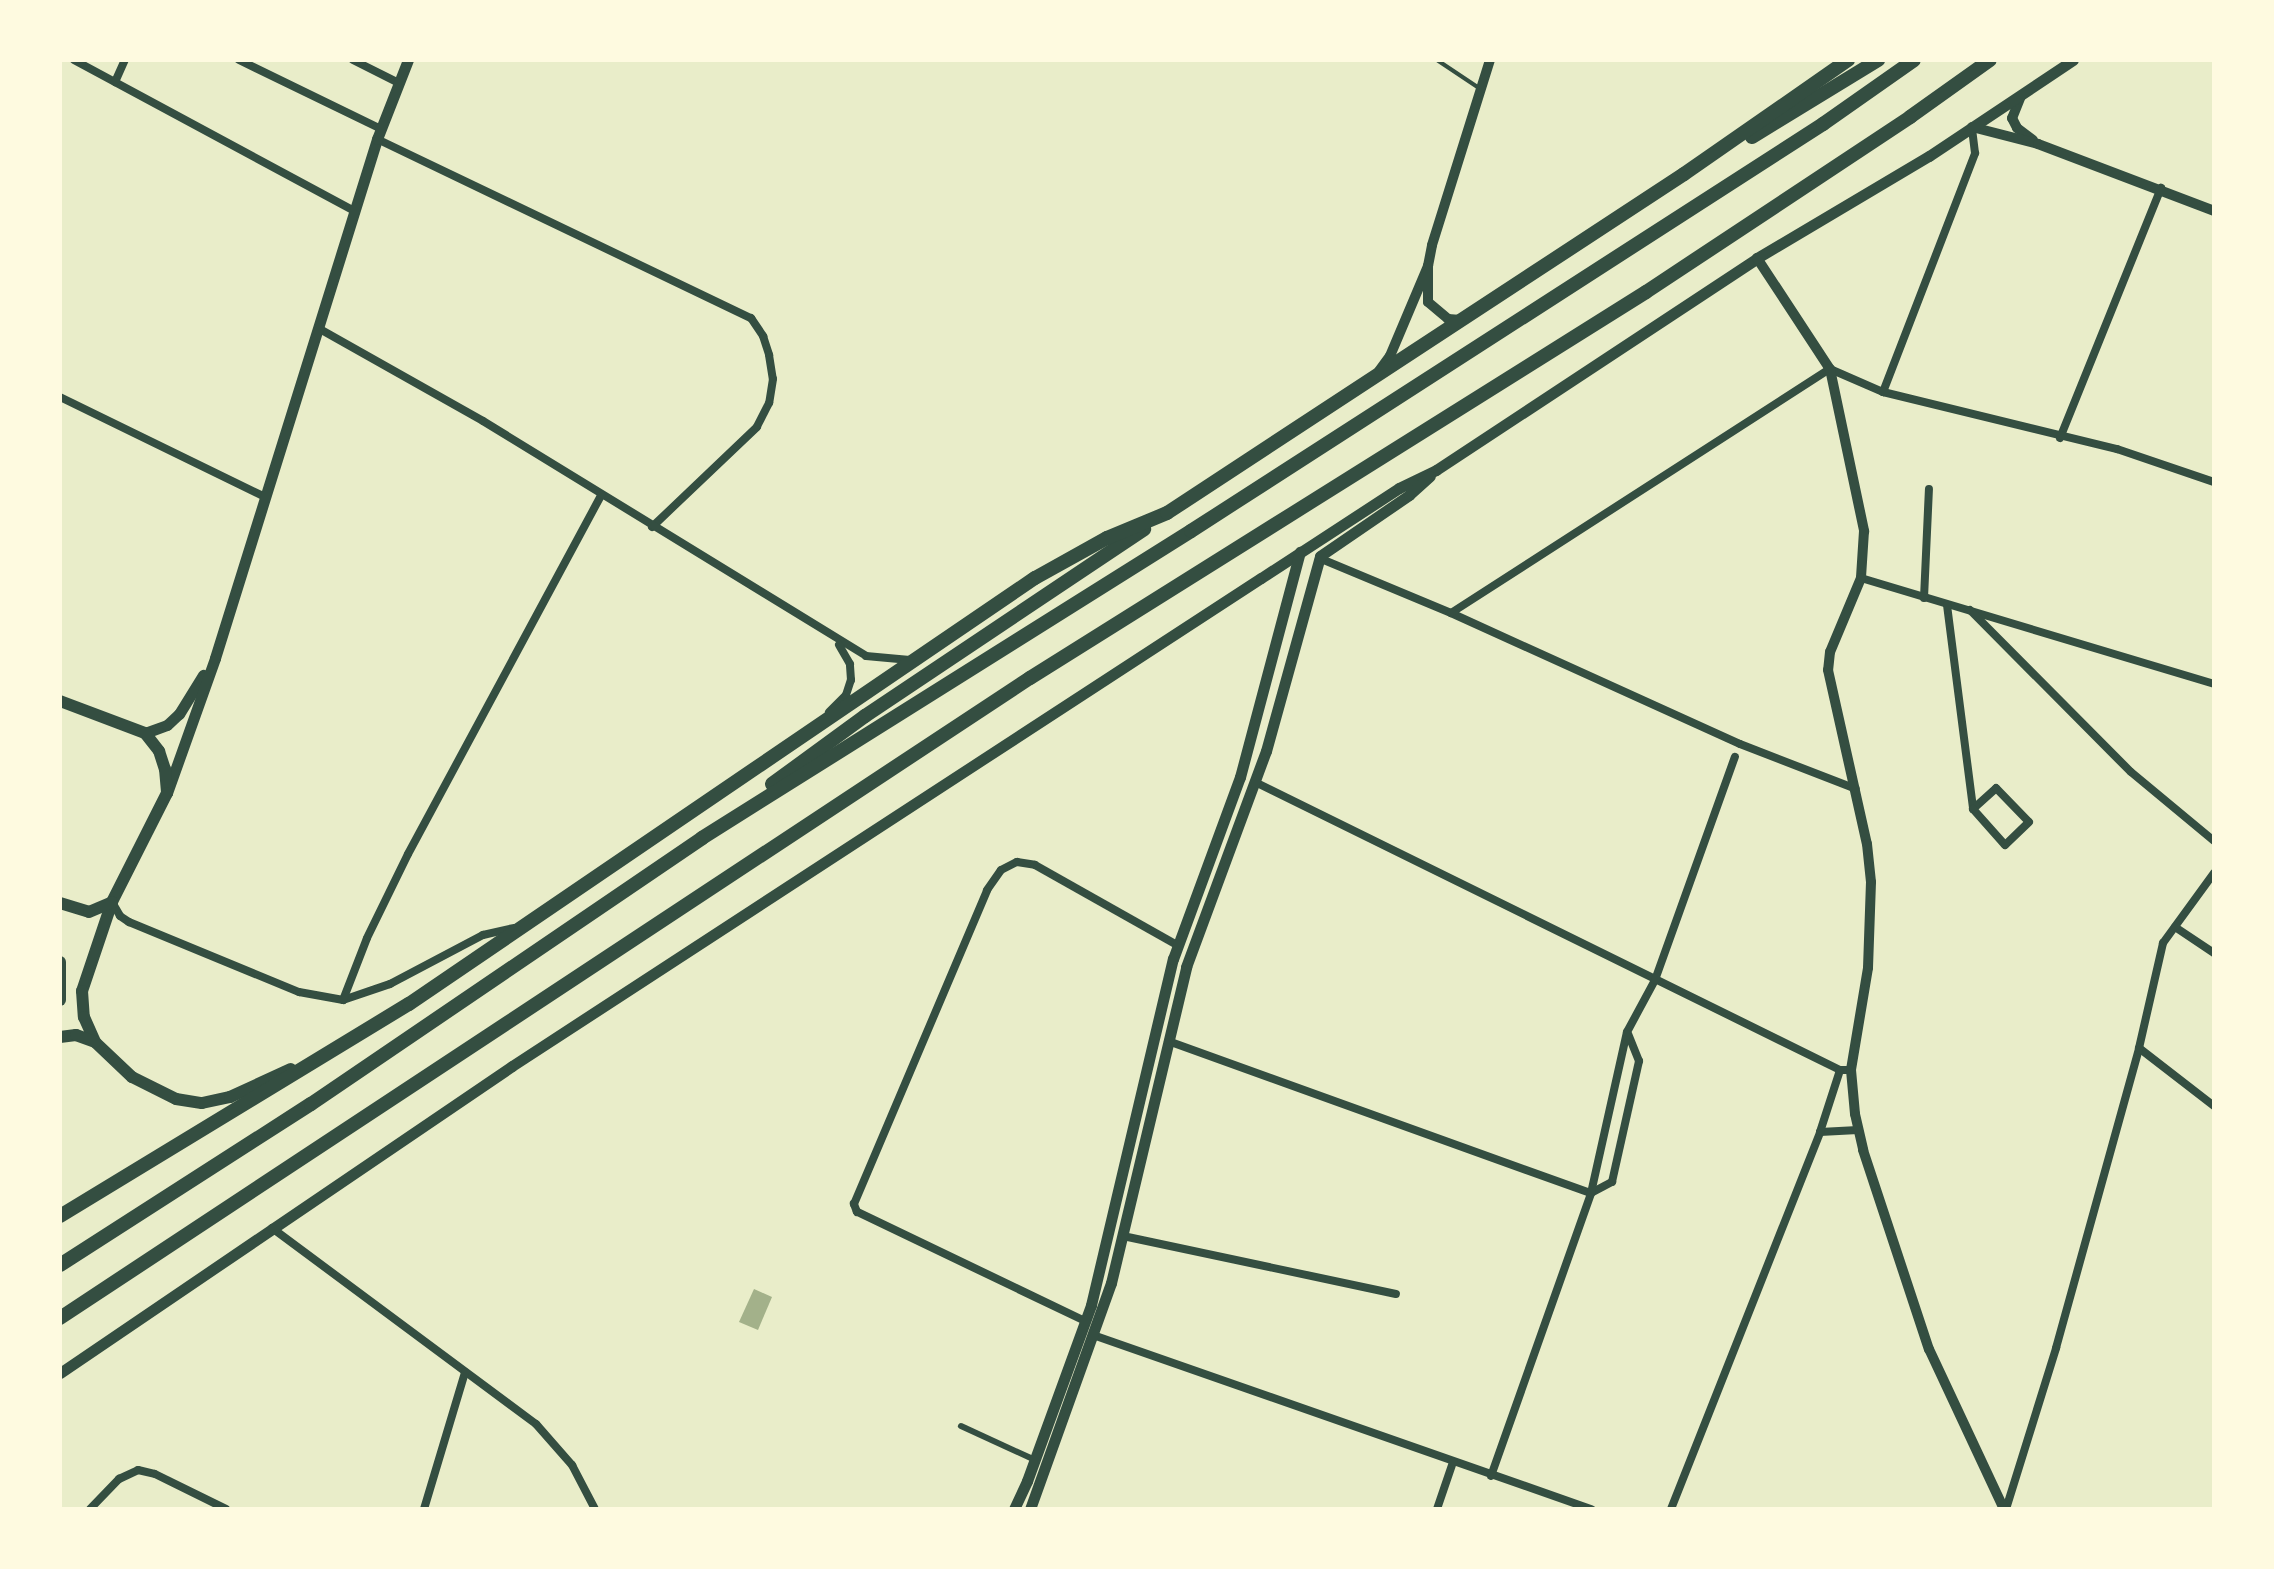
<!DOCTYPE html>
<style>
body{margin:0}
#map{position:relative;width:2274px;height:1569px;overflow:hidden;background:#e9edc9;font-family:Commissioner,sans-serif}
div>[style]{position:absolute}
.water>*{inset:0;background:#a3b18a}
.service>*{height:4px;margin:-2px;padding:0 2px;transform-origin:2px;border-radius:2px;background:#344e41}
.pedestrian>*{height:6px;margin:-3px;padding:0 3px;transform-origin:3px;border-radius:3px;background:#344e41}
.minor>*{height:8px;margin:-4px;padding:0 4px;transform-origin:4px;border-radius:4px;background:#344e41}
.tertiary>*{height:10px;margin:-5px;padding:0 5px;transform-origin:5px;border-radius:5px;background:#344e41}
.secondary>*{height:11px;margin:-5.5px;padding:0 5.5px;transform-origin:5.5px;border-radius:5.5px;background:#344e41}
.primary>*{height:12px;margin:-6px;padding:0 6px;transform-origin:6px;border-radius:6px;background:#344e41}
.trunk>*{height:14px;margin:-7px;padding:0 7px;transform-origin:7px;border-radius:7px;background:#344e41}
span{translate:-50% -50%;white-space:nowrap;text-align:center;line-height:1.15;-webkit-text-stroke:6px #fefae0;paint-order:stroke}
.frame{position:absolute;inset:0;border:62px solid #fefae0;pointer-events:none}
</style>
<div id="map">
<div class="water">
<i style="clip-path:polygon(754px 1289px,772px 1297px,758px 1330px,739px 1322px)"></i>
</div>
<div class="service">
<i style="left:1437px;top:60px;width:50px;rotate:33.7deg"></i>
</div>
<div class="pedestrian">
<i style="left:961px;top:1426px;width:81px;rotate:24.7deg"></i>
</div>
<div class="minor">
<i style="left:74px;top:60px;width:319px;rotate:28.3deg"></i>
<i style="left:239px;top:60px;width:158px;rotate:25.9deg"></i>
<i style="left:353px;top:60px;width:51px;rotate:26.6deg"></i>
<i style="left:115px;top:82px;width:24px;rotate:-66deg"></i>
<i style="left:377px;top:139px;width:415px;rotate:25.6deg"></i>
<i style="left:751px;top:318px;width:22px;rotate:56deg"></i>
<i style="left:763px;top:336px;width:20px;rotate:72deg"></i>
<i style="left:769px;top:355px;width:24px;rotate:81deg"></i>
<i style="left:773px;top:379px;width:24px;rotate:99deg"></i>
<i style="left:769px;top:403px;width:27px;rotate:117deg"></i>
<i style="left:757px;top:427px;width:145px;rotate:136.4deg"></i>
<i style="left:318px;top:328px;width:189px;rotate:29.4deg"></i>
<i style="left:483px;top:421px;width:449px;rotate:31.5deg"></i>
<i style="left:866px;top:656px;width:44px;rotate:5.2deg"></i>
<i style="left:1883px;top:392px;width:256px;rotate:-68.9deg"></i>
<i style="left:1975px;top:153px;width:26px;rotate:-97deg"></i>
<i style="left:60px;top:397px;width:228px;rotate:26deg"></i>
<i style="left:2060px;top:438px;width:270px;rotate:-68deg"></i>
<i style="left:1319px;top:558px;width:143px;rotate:22.6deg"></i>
<i style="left:1451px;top:613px;width:317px;rotate:24.4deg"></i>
<i style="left:1740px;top:744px;width:124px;rotate:21.2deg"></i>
<i style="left:1861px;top:578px;width:369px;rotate:16.7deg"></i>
<i style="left:1924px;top:598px;width:109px;rotate:-87.4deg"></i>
<i style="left:1947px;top:605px;width:206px;rotate:82.7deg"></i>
<i style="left:1973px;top:809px;width:31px;rotate:-42deg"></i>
<i style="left:1996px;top:788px;width:47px;rotate:45.9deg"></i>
<i style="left:2029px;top:822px;width:33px;rotate:136deg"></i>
<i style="left:2005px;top:845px;width:48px;rotate:-131.6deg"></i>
<i style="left:1970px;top:610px;width:228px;rotate:45.2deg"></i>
<i style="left:2131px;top:772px;width:108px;rotate:39.7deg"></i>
<i style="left:1451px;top:613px;width:451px;rotate:-32.8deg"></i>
<i style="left:1830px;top:369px;width:58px;rotate:23.5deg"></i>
<i style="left:1883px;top:392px;width:241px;rotate:13.7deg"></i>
<i style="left:2117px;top:449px;width:102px;rotate:18.8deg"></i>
<i style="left:829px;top:712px;width:24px;rotate:-45deg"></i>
<i style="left:846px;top:695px;width:16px;rotate:-72deg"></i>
<i style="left:851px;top:680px;width:16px;rotate:-94deg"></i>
<i style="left:850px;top:664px;width:22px;rotate:-120deg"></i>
<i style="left:1255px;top:782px;width:652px;rotate:26.21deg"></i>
<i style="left:1840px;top:1070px;width:11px"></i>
<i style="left:112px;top:902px;width:16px;rotate:60deg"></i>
<i style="left:120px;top:916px;width:11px;rotate:34deg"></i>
<i style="left:129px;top:922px;width:184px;rotate:22.4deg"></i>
<i style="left:299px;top:992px;width:45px;rotate:10.3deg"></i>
<i style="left:343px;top:1000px;width:50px;rotate:-18.8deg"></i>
<i style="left:390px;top:984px;width:105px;rotate:-27.8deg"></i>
<i style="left:483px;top:935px;width:31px;rotate:-13deg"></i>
<i style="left:2175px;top:927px;width:47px;rotate:33.7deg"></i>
<i style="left:343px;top:1000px;width:66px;rotate:-68.8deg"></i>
<i style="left:367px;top:938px;width:93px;rotate:-64deg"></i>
<i style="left:408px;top:854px;width:408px;rotate:-61.7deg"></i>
<i style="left:1168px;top:1041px;width:449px;rotate:19.8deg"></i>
<i style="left:1591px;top:1193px;width:24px;rotate:-28deg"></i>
<i style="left:1612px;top:1182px;width:124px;rotate:-77.4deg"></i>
<i style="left:1639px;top:1061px;width:29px;rotate:-112deg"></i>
<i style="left:2139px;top:1048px;width:95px;rotate:37.7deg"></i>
<i style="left:1820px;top:1132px;width:38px;rotate:-3deg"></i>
<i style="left:272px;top:1228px;width:329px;rotate:36.6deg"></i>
<i style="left:536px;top:1424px;width:55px;rotate:48.7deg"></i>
<i style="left:572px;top:1465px;width:50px;rotate:62.4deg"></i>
<i style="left:1123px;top:1236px;width:279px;rotate:12deg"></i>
<i style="left:1085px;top:1321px;width:253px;rotate:-154.4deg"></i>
<i style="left:857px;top:1212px;width:9px;rotate:-111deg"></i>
<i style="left:854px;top:1204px;width:341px;rotate:-67deg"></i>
<i style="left:987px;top:890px;width:24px;rotate:-55deg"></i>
<i style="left:1001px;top:870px;width:18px;rotate:-27deg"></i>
<i style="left:1017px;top:862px;width:18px;rotate:9deg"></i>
<i style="left:1035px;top:865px;width:163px;rotate:29.4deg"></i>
<i style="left:1093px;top:1335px;width:528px;rotate:19.26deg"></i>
<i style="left:1491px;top:1476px;width:300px;rotate:-70.5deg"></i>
<i style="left:1591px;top:1193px;width:165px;rotate:-77.4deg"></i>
<i style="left:1627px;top:1032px;width:59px;rotate:-61.7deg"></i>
<i style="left:1655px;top:980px;width:237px;rotate:-70.3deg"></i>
<i style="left:90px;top:1509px;width:42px;rotate:-46deg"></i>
<i style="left:119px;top:1479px;width:21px;rotate:-25deg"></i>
<i style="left:138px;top:1470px;width:17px;rotate:13deg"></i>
<i style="left:155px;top:1474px;width:79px;rotate:26.2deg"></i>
<i style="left:424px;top:1509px;width:143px;rotate:-73.3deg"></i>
<i style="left:1437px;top:1509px;width:50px;rotate:-71.2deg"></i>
<i style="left:1671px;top:1509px;width:405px;rotate:-68.4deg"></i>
<i style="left:1820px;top:1132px;width:65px;rotate:-72.1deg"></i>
<i style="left:2006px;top:1509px;width:169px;rotate:-72.7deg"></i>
<i style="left:2056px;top:1348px;width:311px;rotate:-74.5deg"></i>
<i style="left:2139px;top:1048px;width:108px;rotate:-77.1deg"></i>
<i style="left:2163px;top:943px;width:87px;rotate:-53.9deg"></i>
</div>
<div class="tertiary">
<i style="left:2021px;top:96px;width:24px;rotate:112deg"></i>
<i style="left:2012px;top:118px;width:11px;rotate:63deg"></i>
<i style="left:2017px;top:128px;width:20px;rotate:37deg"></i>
<i style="left:1972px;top:127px;width:68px;rotate:14.4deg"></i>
<i style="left:2038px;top:144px;width:188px;rotate:20.8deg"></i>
<i style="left:1757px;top:258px;width:133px;rotate:56.7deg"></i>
<i style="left:1830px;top:369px;width:166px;rotate:78.1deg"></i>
<i style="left:1864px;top:531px;width:47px;rotate:93.7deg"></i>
<i style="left:1861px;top:578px;width:80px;rotate:112.7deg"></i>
<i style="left:1830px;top:652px;width:18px;rotate:96deg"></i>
<i style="left:1828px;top:670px;width:178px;rotate:77.4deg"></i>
<i style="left:1867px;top:844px;width:38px;rotate:84deg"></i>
<i style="left:1871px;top:882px;width:86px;rotate:92deg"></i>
<i style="left:1868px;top:968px;width:103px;rotate:99.5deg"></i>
<i style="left:1851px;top:1070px;width:44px;rotate:84.8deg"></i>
<i style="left:1855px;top:1114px;width:37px;rotate:77deg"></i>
<i style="left:1863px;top:1150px;width:210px;rotate:71.7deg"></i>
<i style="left:1929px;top:1349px;width:177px;rotate:64.9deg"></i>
<i style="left:1428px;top:266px;width:21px;rotate:-79deg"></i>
<i style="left:1432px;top:245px;width:194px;rotate:-72.6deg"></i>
<i style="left:1379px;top:371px;width:19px;rotate:-54deg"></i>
<i style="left:1390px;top:356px;width:98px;rotate:-67.1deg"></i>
<i style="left:1428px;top:266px;width:36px;rotate:90deg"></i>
<i style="left:1428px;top:302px;width:26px;rotate:40deg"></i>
<i style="left:1448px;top:319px;width:13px;rotate:4deg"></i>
</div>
<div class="secondary">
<i style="left:145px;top:733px;width:23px;rotate:-20deg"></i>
<i style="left:167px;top:725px;width:16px;rotate:-43deg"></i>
<i style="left:179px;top:714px;width:46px;rotate:-58.4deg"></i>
<i style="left:167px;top:793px;width:143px;rotate:-70.4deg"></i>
<i style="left:215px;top:658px;width:544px;rotate:-72.66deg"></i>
<i style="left:377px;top:139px;width:85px;rotate:-68.6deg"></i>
<i style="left:60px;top:1373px;width:546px;rotate:-34.18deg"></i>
<i style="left:512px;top:1066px;width:894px;rotate:-33.09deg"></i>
<i style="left:1261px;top:578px;width:165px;rotate:-33.1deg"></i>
<i style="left:1399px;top:488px;width:41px;rotate:-25.9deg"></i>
<i style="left:1436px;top:470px;width:385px;rotate:-33.4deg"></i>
<i style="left:1757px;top:258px;width:200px;rotate:-30.7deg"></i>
<i style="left:1929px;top:156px;width:173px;rotate:-33.7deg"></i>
<i style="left:1014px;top:1509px;width:31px;rotate:-65deg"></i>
<i style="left:1027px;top:1481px;width:187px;rotate:-70deg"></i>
<i style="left:1091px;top:1305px;width:356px;rotate:-76.7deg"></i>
<i style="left:1173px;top:959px;width:194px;rotate:-69.8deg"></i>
<i style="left:1240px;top:777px;width:233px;rotate:-75.1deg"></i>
<i style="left:1030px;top:1509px;width:240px;rotate:-70.3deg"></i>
<i style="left:1111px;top:1283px;width:325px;rotate:-76.6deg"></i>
<i style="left:1186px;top:967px;width:230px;rotate:-69.7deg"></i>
<i style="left:1266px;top:751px;width:202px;rotate:-74.5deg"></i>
<i style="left:1320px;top:556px;width:108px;rotate:-34.4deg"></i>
<i style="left:1409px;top:495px;width:28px;rotate:-42deg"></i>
</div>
<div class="primary">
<i style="left:60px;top:701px;width:91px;rotate:20.6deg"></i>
<i style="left:145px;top:733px;width:23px;rotate:52deg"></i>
<i style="left:159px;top:751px;width:19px;rotate:72deg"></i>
<i style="left:165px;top:769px;width:24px;rotate:85deg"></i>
<i style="left:167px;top:793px;width:122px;rotate:116.8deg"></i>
<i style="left:112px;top:902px;width:94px;rotate:108.6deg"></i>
<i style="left:82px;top:991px;width:26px;rotate:86deg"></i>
<i style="left:84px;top:1017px;width:27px;rotate:66deg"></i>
<i style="left:95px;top:1042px;width:51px;rotate:43.4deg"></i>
<i style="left:132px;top:1077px;width:49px;rotate:26.6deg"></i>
<i style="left:176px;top:1099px;width:26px;rotate:9deg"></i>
<i style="left:202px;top:1103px;width:29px;rotate:-12deg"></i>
<i style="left:230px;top:1097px;width:67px;rotate:-24.7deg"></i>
<i style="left:60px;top:903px;width:30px;rotate:17deg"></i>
<i style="left:89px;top:912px;width:25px;rotate:-23deg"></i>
<i style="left:60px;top:962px;width:38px;rotate:90deg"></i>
<i style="left:60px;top:1037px;width:16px;rotate:-7deg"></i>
<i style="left:76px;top:1035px;width:20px;rotate:20deg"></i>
</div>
<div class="trunk">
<i style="left:1752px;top:137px;width:148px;rotate:-31.4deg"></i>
<i style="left:772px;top:784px;width:115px;rotate:-36.2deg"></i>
<i style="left:865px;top:716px;width:336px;rotate:-33.8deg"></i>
<i style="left:60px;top:1216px;width:408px;rotate:-31.3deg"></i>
<i style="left:409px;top:1004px;width:757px;rotate:-34.24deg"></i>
<i style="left:1035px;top:578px;width:82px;rotate:-29.1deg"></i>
<i style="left:1107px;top:538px;width:65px;rotate:-22.6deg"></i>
<i style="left:1167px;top:513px;width:618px;rotate:-33.25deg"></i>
<i style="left:1684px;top:174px;width:200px;rotate:-34.8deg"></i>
<i style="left:60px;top:1265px;width:298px;rotate:-32.7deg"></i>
<i style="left:311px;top:1104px;width:473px;rotate:-34.2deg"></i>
<i style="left:702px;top:838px;width:577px;rotate:-32.12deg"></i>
<i style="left:1191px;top:531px;width:752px;rotate:-32.78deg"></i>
<i style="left:1823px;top:124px;width:111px;rotate:-35.1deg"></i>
<i style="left:60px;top:1318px;width:1162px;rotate:-33.42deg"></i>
<i style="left:1030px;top:678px;width:727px;rotate:-32.07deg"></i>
<i style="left:1646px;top:292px;width:317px;rotate:-33.5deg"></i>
<i style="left:1910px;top:117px;width:98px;rotate:-35.5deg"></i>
</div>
<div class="frame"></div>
</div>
